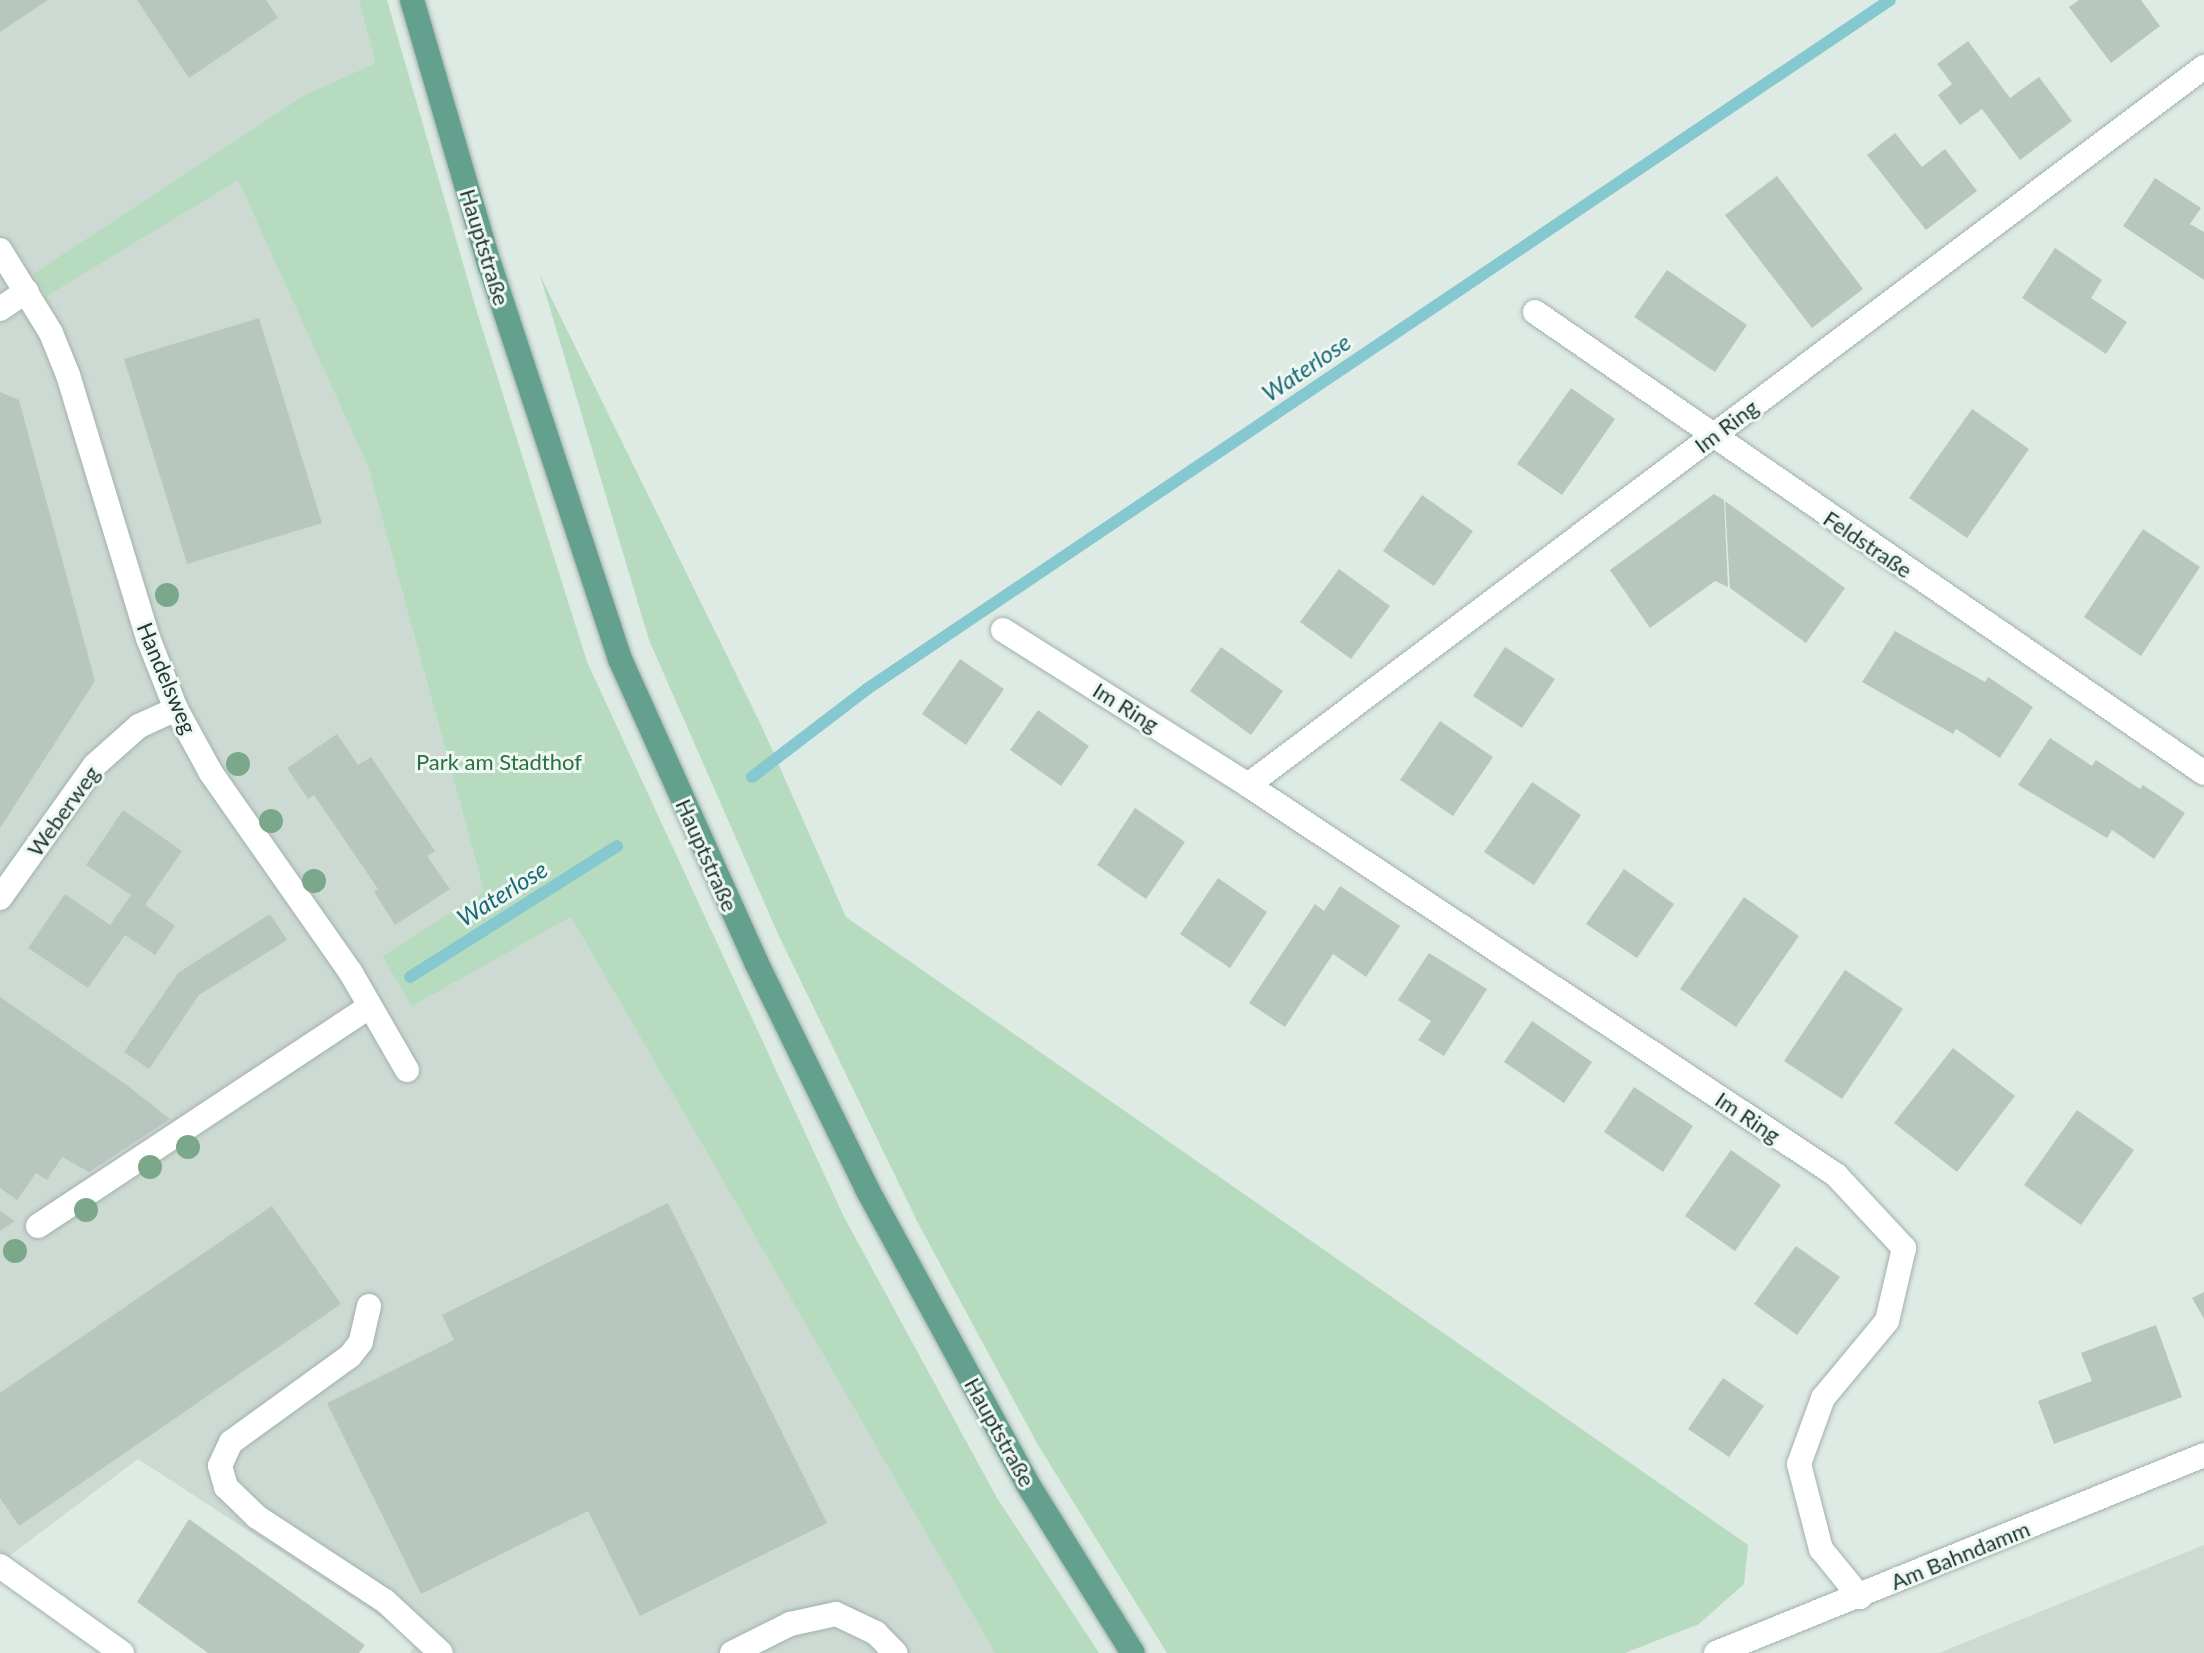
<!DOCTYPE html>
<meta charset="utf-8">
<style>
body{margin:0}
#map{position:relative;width:2204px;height:1653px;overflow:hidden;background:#deeae4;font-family:Lato,sans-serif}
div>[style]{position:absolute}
.built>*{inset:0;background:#cddad3}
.green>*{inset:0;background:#b7dbbf}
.stream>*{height:12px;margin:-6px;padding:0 6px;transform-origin:6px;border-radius:6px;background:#85c8d0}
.building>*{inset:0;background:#b7c7c0}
.roads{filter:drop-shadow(0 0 2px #a1b1ab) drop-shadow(0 0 2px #a1b1ab)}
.minor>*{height:24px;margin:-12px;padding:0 12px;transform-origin:12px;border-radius:12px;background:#fff}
.major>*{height:24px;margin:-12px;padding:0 12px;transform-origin:12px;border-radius:12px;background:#63a08d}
.trees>*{width:24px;height:24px;margin:-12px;border-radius:50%;background:#7ba78b}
span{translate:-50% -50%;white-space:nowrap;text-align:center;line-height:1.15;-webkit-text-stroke:6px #eef7f2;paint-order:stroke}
.street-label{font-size:22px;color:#203931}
.park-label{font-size:22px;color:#2a7042}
.water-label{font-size:24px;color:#1a6a75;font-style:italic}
</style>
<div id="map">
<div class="built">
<i style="clip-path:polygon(0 0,359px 0,375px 63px,305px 95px,238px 179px,368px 467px,484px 891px,382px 956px,413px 1005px,571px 917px,995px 1653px,410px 1653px,418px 1641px,138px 1459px,0 1563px)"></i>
<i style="clip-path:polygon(2204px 1545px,2204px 1653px,1939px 1653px)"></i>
</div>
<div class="green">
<i style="clip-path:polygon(359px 0,387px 0,477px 312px,587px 662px,844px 1217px,997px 1498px,1099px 1653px,995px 1653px,571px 917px,412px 1006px,382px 956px,484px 891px,368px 467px,238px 180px,47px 296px,33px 274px,305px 95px,375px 63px)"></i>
<i style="clip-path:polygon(540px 275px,762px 727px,846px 917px,1748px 1545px,1744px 1584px,1699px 1624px,1625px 1653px,1167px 1653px,1038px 1445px,918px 1223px,778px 934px,649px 640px)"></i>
</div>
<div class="stream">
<i style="left:752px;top:777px;width:145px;rotate:-37.4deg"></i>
<i style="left:867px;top:689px;width:1233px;rotate:-33.96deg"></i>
<i style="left:410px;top:977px;width:245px;rotate:-32.3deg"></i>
</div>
<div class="building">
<i style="clip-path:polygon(0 0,48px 0,0 32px)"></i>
<i style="clip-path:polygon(137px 0,266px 0,278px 18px,189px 78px)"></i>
<i style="clip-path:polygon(2079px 0,2141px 0,2160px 26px,2111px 63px,2069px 7px)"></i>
<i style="clip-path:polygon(1968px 41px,2010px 98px,2039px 77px,2072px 121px,2020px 160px,1982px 109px,1960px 125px,1938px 95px,1952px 84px,1937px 64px)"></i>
<i style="clip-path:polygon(1895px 133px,1922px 167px,1945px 149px,1977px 191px,1926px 230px,1867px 155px)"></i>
<i style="clip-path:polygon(1777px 176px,1863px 289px,1812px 328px,1725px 215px)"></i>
<i style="clip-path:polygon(2155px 178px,2201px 208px,2190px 224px,2204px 232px,2204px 280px,2123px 226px)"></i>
<i style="clip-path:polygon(2055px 248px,2102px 280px,2091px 298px,2127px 322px,2106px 354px,2022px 298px)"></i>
<i style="clip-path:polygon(1667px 270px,1747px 325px,1715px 372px,1634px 317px)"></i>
<i style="clip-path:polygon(259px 318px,322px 523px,187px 564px,124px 359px)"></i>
<i style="clip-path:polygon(1571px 388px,1615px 419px,1562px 495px,1517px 464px)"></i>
<i style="clip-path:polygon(0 392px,19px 400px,95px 681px,0 828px)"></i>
<i style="clip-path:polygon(1972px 409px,2029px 449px,1967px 538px,1909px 498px)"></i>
<i style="clip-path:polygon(1714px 494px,1724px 500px,1728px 587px,1715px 581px,1650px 628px,1610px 570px)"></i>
<i style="clip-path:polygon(1422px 495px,1473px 531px,1434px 586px,1383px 551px)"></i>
<i style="clip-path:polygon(1725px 501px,1845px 588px,1806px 643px,1730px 588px)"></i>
<i style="clip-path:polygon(2143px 529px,2200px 567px,2141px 656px,2084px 617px)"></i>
<i style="clip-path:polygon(1339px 569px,1390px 606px,1351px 659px,1300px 622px)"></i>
<i style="clip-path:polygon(1895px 631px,1985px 682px,1988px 677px,2033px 707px,2000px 758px,1956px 729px,1953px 734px,1862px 682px)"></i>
<i style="clip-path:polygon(1221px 647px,1283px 691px,1251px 735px,1190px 691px)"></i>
<i style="clip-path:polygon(1505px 647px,1555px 679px,1522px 728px,1473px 696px)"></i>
<i style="clip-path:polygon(960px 659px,1004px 689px,966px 745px,922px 714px)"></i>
<i style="clip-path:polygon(1038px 710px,1089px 746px,1061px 786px,1010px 750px)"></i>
<i style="clip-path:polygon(1440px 721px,1493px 757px,1453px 816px,1400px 780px)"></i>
<i style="clip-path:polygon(337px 734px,358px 765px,371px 757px,435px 851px,427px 856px,450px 889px,395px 925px,374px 892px,378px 889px,314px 795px,308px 799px,287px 768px)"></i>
<i style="clip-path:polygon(2050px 738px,2092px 766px,2096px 760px,2140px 789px,2143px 785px,2185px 813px,2154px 859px,2112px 830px,2107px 838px,2018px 785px)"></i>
<i style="clip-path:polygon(1532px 782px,1581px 815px,1534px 885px,1484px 852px)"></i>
<i style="clip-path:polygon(1135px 808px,1185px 842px,1146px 899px,1097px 865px)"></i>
<i style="clip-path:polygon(123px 810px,182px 851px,145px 905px,175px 926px,155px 955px,125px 935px,88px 988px,28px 948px,65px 894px,110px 925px,131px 895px,86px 865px)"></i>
<i style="clip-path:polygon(1624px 869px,1674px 904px,1637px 958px,1586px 924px)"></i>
<i style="clip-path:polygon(1218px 878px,1267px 912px,1230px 968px,1180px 934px)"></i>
<i style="clip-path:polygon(1340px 886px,1400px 926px,1366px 977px,1333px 954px,1285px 1027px,1249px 1003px,1315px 904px,1324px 911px)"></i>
<i style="clip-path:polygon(1744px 897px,1799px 936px,1736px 1027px,1680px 989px)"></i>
<i style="clip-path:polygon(270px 914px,287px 940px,199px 995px,149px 1069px,124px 1052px,178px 973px)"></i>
<i style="clip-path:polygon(1429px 953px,1487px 989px,1444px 1056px,1418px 1040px,1431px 1021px,1398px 1000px)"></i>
<i style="clip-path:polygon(1845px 970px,1903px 1009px,1842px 1099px,1784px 1061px)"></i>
<i style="clip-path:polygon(0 997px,124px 1083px,170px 1119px,89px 1172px,62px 1157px,47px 1180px,36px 1173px,17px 1200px,0 1188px)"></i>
<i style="clip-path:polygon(1532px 1021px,1592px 1062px,1564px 1103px,1504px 1062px)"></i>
<i style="clip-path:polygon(1953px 1048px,2015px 1096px,1957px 1172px,1894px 1123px)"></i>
<i style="clip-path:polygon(1634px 1087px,1693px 1126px,1663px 1172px,1604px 1132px)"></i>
<i style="clip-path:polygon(2077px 1110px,2134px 1150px,2081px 1225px,2024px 1185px)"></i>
<i style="clip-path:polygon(1731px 1150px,1781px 1185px,1735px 1251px,1685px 1216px)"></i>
<i style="clip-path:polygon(668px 1203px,827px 1523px,640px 1616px,588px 1511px,421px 1594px,327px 1403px,454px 1340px,442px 1315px)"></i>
<i style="clip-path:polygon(272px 1206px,341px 1304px,19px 1526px,0 1498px,0 1393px)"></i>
<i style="clip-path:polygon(0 1211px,15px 1221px,0 1231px)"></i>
<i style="clip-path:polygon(1796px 1246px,1840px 1277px,1797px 1335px,1754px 1304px)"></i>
<i style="clip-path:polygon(2204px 1292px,2204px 1319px,2192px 1298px)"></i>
<i style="clip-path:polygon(2156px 1325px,2182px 1397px,2054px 1444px,2038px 1401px,2092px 1381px,2081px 1353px)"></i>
<i style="clip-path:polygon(1723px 1378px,1764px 1406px,1729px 1457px,1688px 1429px)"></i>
<i style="clip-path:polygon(189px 1519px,365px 1645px,359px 1653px,208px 1653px,137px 1602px)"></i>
</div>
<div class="roads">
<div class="minor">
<i style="left:0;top:250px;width:97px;rotate:58.4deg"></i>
<i style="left:51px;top:333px;width:45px;rotate:68deg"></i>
<i style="left:68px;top:375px;width:275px;rotate:73.1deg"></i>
<i style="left:148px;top:638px;width:76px;rotate:68.5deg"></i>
<i style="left:176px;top:709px;width:73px;rotate:61.3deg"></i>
<i style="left:211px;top:773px;width:244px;rotate:55deg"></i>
<i style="left:351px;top:973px;width:112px;rotate:60deg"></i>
<i style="left:0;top:309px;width:32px;rotate:-34deg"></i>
<i style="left:1535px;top:312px;width:812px;rotate:34.57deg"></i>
<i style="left:1003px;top:630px;width:290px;rotate:32.3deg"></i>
<i style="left:1248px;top:785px;width:706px;rotate:33.55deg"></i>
<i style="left:1836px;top:1175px;width:100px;rotate:47deg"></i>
<i style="left:1904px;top:1248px;width:75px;rotate:103.1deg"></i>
<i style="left:1887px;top:1321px;width:100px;rotate:129.7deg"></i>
<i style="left:1823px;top:1398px;width:70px;rotate:110deg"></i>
<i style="left:1799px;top:1464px;width:88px;rotate:75.5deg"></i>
<i style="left:1821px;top:1549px;width:62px;rotate:50.9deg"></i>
<i style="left:1248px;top:785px;width:1196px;rotate:-36.91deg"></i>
<i style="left:0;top:898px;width:163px;rotate:-54.5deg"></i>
<i style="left:95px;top:765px;width:59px;rotate:-41.6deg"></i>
<i style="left:139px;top:726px;width:41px;rotate:-24.7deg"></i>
<i style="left:38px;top:1226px;width:398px;rotate:-33.5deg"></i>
<i style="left:369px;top:1306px;width:37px;rotate:103deg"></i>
<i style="left:361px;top:1342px;width:18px;rotate:128deg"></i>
<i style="left:350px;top:1356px;width:147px;rotate:144.1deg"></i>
<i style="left:231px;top:1442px;width:26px;rotate:115deg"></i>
<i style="left:220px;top:1466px;width:22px;rotate:74deg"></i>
<i style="left:226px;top:1487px;width:43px;rotate:44.1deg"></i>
<i style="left:257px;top:1517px;width:153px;rotate:33.3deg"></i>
<i style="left:385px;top:1601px;width:76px;rotate:42.9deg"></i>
<i style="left:0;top:1566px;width:150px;rotate:35.5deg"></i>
<i style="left:732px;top:1653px;width:65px;rotate:-26.6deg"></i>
<i style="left:790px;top:1624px;width:47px;rotate:-12.3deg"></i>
<i style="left:836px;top:1614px;width:44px;rotate:25.4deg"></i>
<i style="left:876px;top:1633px;width:28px;rotate:46deg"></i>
<i style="left:1716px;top:1653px;width:527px;rotate:-22.08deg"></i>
</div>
<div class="major">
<i style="left:412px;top:0;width:277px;rotate:73.7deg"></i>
<i style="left:490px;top:266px;width:414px;rotate:71.7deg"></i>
<i style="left:620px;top:659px;width:332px;rotate:65.8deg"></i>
<i style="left:756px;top:962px;width:253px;rotate:63.9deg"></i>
<i style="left:867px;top:1189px;width:335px;rotate:61.4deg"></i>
<i style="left:1027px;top:1483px;width:200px;rotate:58.1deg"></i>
</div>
</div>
<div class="trees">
<i style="left:167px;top:595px"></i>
<i style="left:238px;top:764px"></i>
<i style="left:271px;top:821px"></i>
<i style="left:314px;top:881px"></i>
<i style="left:188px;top:1147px"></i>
<i style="left:150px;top:1167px"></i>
<i style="left:86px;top:1210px"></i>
<i style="left:15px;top:1251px"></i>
</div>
<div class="street-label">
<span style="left:485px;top:247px;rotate:73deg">Hauptstraße</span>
<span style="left:1726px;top:426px;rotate:-37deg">Im Ring</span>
<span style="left:1868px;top:544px;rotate:34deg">Feldstraße</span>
<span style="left:167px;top:678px;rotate:67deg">Handelsweg</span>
<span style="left:1126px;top:707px;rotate:32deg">Im Ring</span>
<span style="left:63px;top:811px;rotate:-54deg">Weberweg</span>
<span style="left:707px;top:855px;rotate:66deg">Hauptstraße</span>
<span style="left:1748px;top:1117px;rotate:34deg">Im Ring</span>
<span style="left:1000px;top:1432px;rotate:61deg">Hauptstraße</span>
<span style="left:1960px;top:1555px;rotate:-22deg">Am Bahndamm</span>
</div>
<div class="park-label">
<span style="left:499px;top:762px">Park am Stadthof</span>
</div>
<div class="water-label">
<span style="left:1306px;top:367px;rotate:-34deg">Waterlose</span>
<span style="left:502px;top:893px;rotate:-32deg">Waterlose</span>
</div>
</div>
